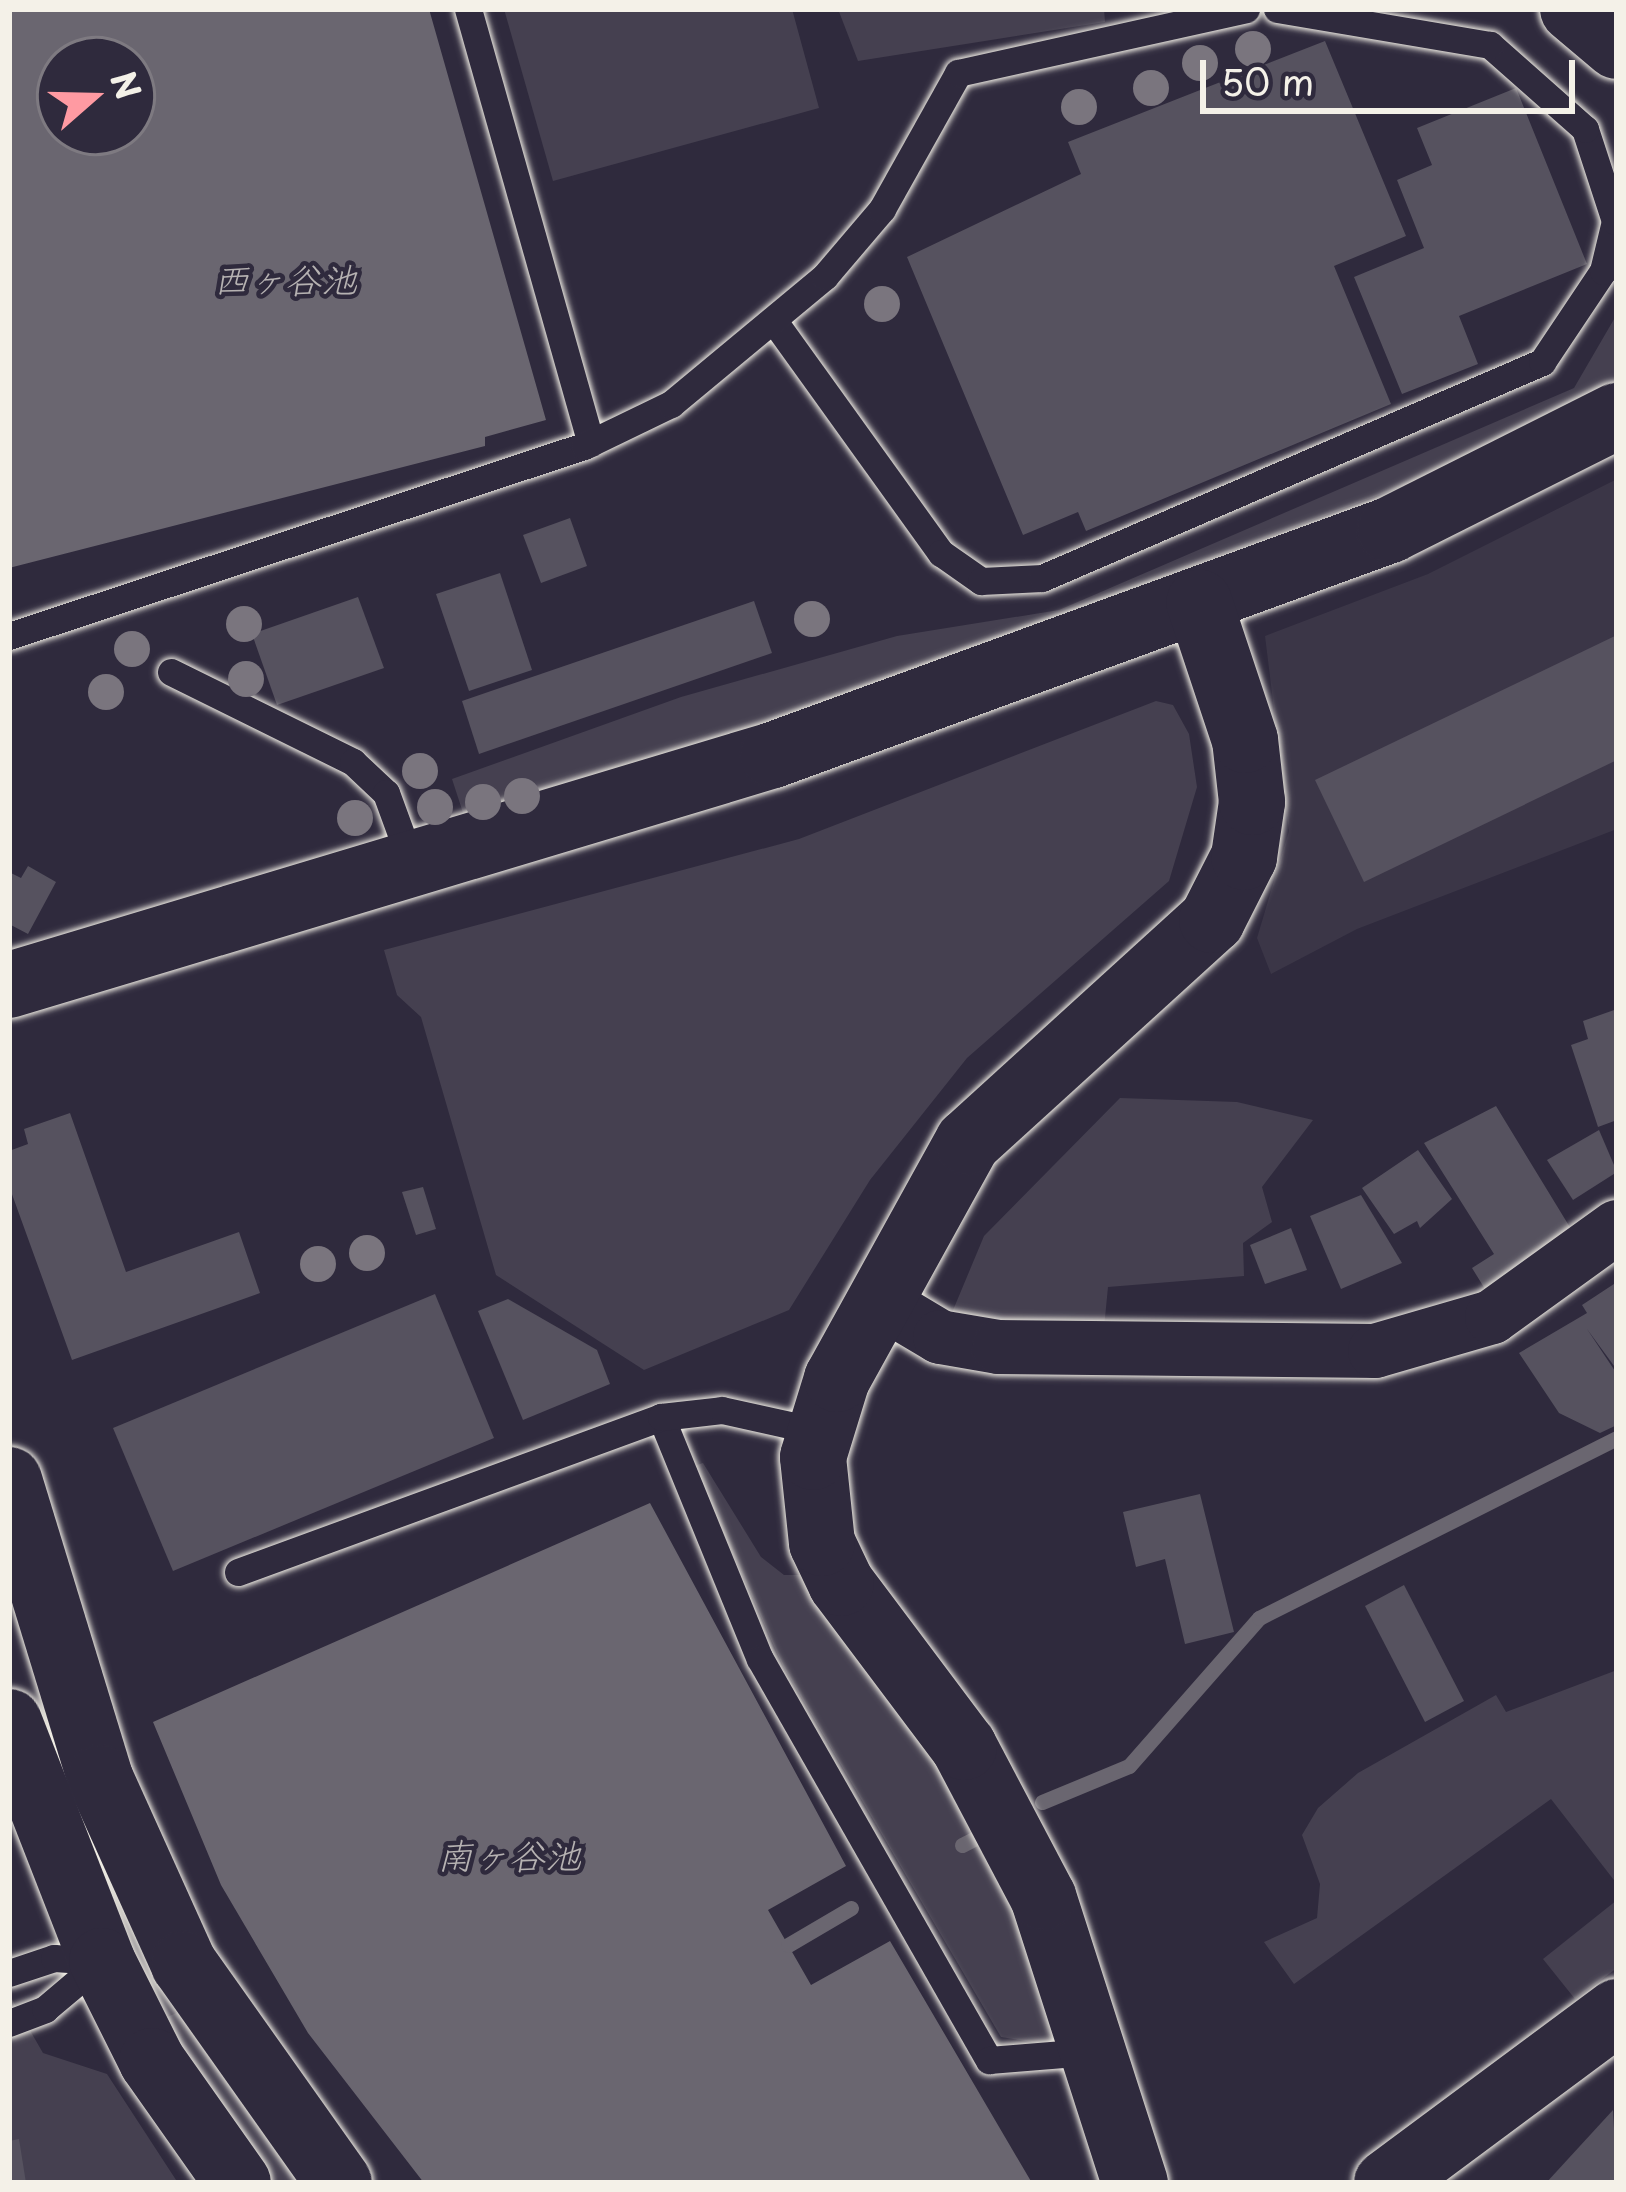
<!DOCTYPE html>
<meta charset="utf-8">
<style>
body{margin:0}
#map{position:relative;width:1626px;height:2192px;overflow:hidden;background:#2f2a3d;font-family:"Playpen Sans","Klee One",sans-serif}
div>[style]{position:absolute}
.built>*{inset:0;background:#3b3647}
.green>*{inset:0;background:#454050}
.water>*{inset:0;background:#6a6670}
.stream>*{height:15px;margin:-7.5px;padding:0 7.5px;transform-origin:7.5px;border-radius:7.5px;background:#6a6670}
.building>*{inset:0;background:#56525f}
.roads{filter:drop-shadow(0 0 3px #f4f1e8) drop-shadow(0 0 3px #f4f1e8)}
.lane>*{height:27px;margin:-13.5px;padding:0 13.5px;transform-origin:13.5px;border-radius:13.5px;background:#2f2a3d}
.street>*{height:54px;margin:-27px;padding:0 27px;transform-origin:27px;border-radius:27px;background:#2f2a3d}
.secondary>*{height:66px;margin:-33px;padding:0 33px;transform-origin:33px;border-radius:33px;background:#2f2a3d}
.trees>*{width:36px;height:36px;margin:-18px;border-radius:50%;background:#7a757e}
span{translate:-50% -50%;white-space:nowrap;text-align:center;line-height:1.15;-webkit-text-stroke:9px #2f2a3d;paint-order:stroke}
.water-label{font-size:36px;color:#b6b2b2;font-style:italic}
.frame{position:absolute;inset:0;border:12px solid #f4f1e8;pointer-events:none}
.north{position:absolute;left:36px;top:36px;width:120px;height:120px;box-sizing:border-box;background:#2f2a3d;border:3px solid #7e7a81;border-radius:50%;rotate:70deg;font-size:33px;font-weight:700;line-height:48px;text-align:center;color:#f4f1e8}
.north::after{content:'';display:block;margin:auto;width:42px;height:54px;background:#ff9aa2;clip-path:polygon(50% 0,100% 100%,50% 72%,0 100%)}
.scale{position:absolute;left:1200px;top:60px;width:375px;height:54px;box-sizing:border-box;border:6px solid #f4f1e8;border-top:0;padding-left:15px;font-size:36px;line-height:42px;white-space:nowrap;color:#f4f1e8;-webkit-text-stroke:9px #2f2a3d;paint-order:stroke}
</style>
<div id="map">
<div class="built">
<i style="clip-path:polygon(1617px 479px,1617px 829px,1357px 929px,1271px 974px,1257px 938px,1289px 831px,1265px 636px,1428px 574px)"></i>
</div>
<div class="green">
<i style="clip-path:polygon(504px 9px,792px 9px,819px 108px,553px 181px)"></i>
<i style="clip-path:polygon(838px 9px,1104px 9px,1105px 22px,858px 61px)"></i>
<i style="clip-path:polygon(1617px 314px,1617px 381px,1456px 466px,686px 756px,466px 822px,452px 779px,681px 697px,897px 636px,1059px 610px,1574px 388px)"></i>
<i style="clip-path:polygon(1156px 701px,1173px 705px,1189px 734px,1197px 787px,1169px 881px,967px 1058px,870px 1180px,789px 1310px,644px 1370px,496px 1275px,421px 1017px,397px 995px,384px 950px,799px 839px)"></i>
<i style="clip-path:polygon(1120px 1098px,1237px 1102px,1313px 1120px,1262px 1187px,1272px 1222px,1243px 1243px,1244px 1276px,1108px 1287px,1104px 1328px,951px 1315px,984px 1236px)"></i>
<i style="clip-path:polygon(703px 1463px,761px 1557px,784px 1575px,809px 1575px,922px 1724px,1018px 1895px,1058px 2027px,1050px 2045px,1001px 2037px,783px 1666px,694px 1466px)"></i>
<i style="clip-path:polygon(1617px 1670px,1617px 1884px,1551px 1799px,1294px 1984px,1264px 1942px,1317px 1918px,1320px 1884px,1302px 1835px,1318px 1808px,1358px 1773px,1496px 1695px,1506px 1712px)"></i>
<i style="clip-path:polygon(1617px 1900px,1617px 1968px,1575px 1999px,1543px 1959px)"></i>
<i style="clip-path:polygon(9px 1994px,43px 2053px,107px 2074px,178px 2183px,9px 2183px)"></i>
<i style="clip-path:polygon(185px 2009px,307px 2183px,268px 2183px,163px 2019px)"></i>
</div>
<div class="water">
<i style="clip-path:polygon(evenodd,9px 9px,429px 9px,546px 420px,485px 437px,485px 446px,9px 568px,9px 9px,60px 60px,132px 60px,132px 132px,60px 132px,60px 60px)"></i>
<i style="clip-path:polygon(650px 1503px,846px 1866px,768px 1910px,811px 1985px,890px 1941px,1032px 2183px,424px 2183px,308px 2033px,221px 1885px,153px 1722px)"></i>
</div>
<div class="stream">
<i style="left:1042px;top:1802px;width:94px;rotate:-22.5deg"></i>
<i style="left:1129px;top:1766px;width:197px;rotate:-48.7deg"></i>
<i style="left:1259px;top:1618px;width:401px;rotate:-26.7deg"></i>
<i style="left:962px;top:1845px;width:20px;rotate:-27deg"></i>
<i style="left:788px;top:1945px;width:73px;rotate:-30.4deg"></i>
</div>
<div class="building">
<i style="clip-path:polygon(1325px 41px,1406px 236px,1334px 266px,1391px 404px,1086px 531px,1078px 512px,1023px 535px,907px 257px,1081px 174px,1068px 142px)"></i>
<i style="clip-path:polygon(1516px 88px,1587px 264px,1459px 316px,1478px 364px,1402px 394px,1354px 277px,1424px 248px,1397px 180px,1432px 165px,1417px 128px)"></i>
<i style="clip-path:polygon(570px 518px,587px 566px,541px 583px,523px 535px)"></i>
<i style="clip-path:polygon(500px 573px,532px 670px,469px 691px,436px 594px)"></i>
<i style="clip-path:polygon(358px 597px,384px 668px,277px 705px,252px 634px)"></i>
<i style="clip-path:polygon(754px 601px,772px 653px,479px 754px,462px 701px)"></i>
<i style="clip-path:polygon(1617px 635px,1617px 760px,1364px 882px,1315px 780px)"></i>
<i style="clip-path:polygon(28px 866px,56px 882px,28px 934px,9px 924px,9px 872px,21px 878px)"></i>
<i style="clip-path:polygon(1617px 1009px,1617px 1120px,1598px 1127px,1571px 1045px,1588px 1039px,1583px 1021px)"></i>
<i style="clip-path:polygon(1496px 1106px,1571px 1229px,1485px 1289px,1472px 1268px,1494px 1254px,1424px 1143px)"></i>
<i style="clip-path:polygon(70px 1113px,126px 1272px,239px 1232px,260px 1293px,72px 1360px,9px 1186px,9px 1151px,28px 1144px,24px 1129px)"></i>
<i style="clip-path:polygon(1599px 1130px,1617px 1172px,1573px 1200px,1547px 1160px)"></i>
<i style="clip-path:polygon(1418px 1150px,1452px 1199px,1420px 1228px,1417px 1221px,1394px 1234px,1362px 1188px)"></i>
<i style="clip-path:polygon(423px 1187px,436px 1229px,416px 1235px,402px 1192px)"></i>
<i style="clip-path:polygon(1361px 1195px,1402px 1263px,1341px 1289px,1310px 1216px)"></i>
<i style="clip-path:polygon(1291px 1228px,1307px 1270px,1265px 1284px,1250px 1245px)"></i>
<i style="clip-path:polygon(1617px 1282px,1617px 1370px,1587px 1329px,1617px 1374px,1617px 1425px,1600px 1433px,1559px 1413px,1519px 1353px,1587px 1313px,1582px 1305px)"></i>
<i style="clip-path:polygon(435px 1294px,494px 1438px,173px 1571px,113px 1428px)"></i>
<i style="clip-path:polygon(508px 1299px,597px 1350px,610px 1384px,523px 1420px,478px 1311px)"></i>
<i style="clip-path:polygon(1200px 1494px,1234px 1632px,1185px 1644px,1165px 1559px,1136px 1567px,1123px 1512px)"></i>
<i style="clip-path:polygon(1404px 1585px,1464px 1701px,1425px 1722px,1365px 1606px)"></i>
<i style="clip-path:polygon(1613px 2110px,1617px 2183px,1546px 2183px)"></i>
<i style="clip-path:polygon(19px 2139px,26px 2183px,9px 2183px,9px 2141px)"></i>
</div>
<div class="roads">
<div class="lane">
<i style="left:468px;top:9px;width:451px;rotate:74.2deg"></i>
<i style="left:774px;top:321px;width:286px;rotate:54.3deg"></i>
<i style="left:941px;top:553px;width:49px;rotate:35deg"></i>
<i style="left:981px;top:581px;width:61px;rotate:-2.8deg"></i>
<i style="left:1042px;top:578px;width:545px;rotate:-23.36deg"></i>
<i style="left:1542px;top:362px;width:110px;rotate:-56.2deg"></i>
<i style="left:1603px;top:271px;width:51px;rotate:-76.5deg"></i>
<i style="left:1615px;top:221px;width:97px;rotate:-108.1deg"></i>
<i style="left:1585px;top:129px;width:127px;rotate:-138.5deg"></i>
<i style="left:1490px;top:45px;width:216px;rotate:-170.4deg"></i>
<i style="left:9px;top:636px;width:606px;rotate:-18.29deg"></i>
<i style="left:584px;top:446px;width:97px;rotate:-25.8deg"></i>
<i style="left:671px;top:404px;width:200px;rotate:-39.7deg"></i>
<i style="left:825px;top:276px;width:88px;rotate:-49.6deg"></i>
<i style="left:882px;top:209px;width:156px;rotate:-60.8deg"></i>
<i style="left:958px;top:73px;width:295px;rotate:-12.5deg"></i>
<i style="left:171px;top:672px;width:203px;rotate:26.3deg"></i>
<i style="left:353px;top:762px;width:45px;rotate:43.2deg"></i>
<i style="left:386px;top:793px;width:76px;rotate:69.9deg"></i>
<i style="left:661px;top:1417px;width:261px;rotate:67.8deg"></i>
<i style="left:760px;top:1659px;width:462px;rotate:60.3deg"></i>
<i style="left:989px;top:2060px;width:99px;rotate:-4.6deg"></i>
<i style="left:238px;top:1572px;width:451px;rotate:-20.1deg"></i>
<i style="left:661px;top:1417px;width:61px;rotate:-6.5deg"></i>
<i style="left:722px;top:1410px;width:101px;rotate:12.5deg"></i>
<i style="left:9px;top:1973px;width:47px;rotate:-18.4deg"></i>
<i style="left:54px;top:1958px;width:44px;rotate:3.9deg"></i>
<i style="left:9px;top:2023px;width:39px;rotate:-21deg"></i>
<i style="left:45px;top:2009px;width:75px;rotate:-40.1deg"></i>
</div>
<div class="street">
<i style="left:878px;top:1300px;width:72px;rotate:30.8deg"></i>
<i style="left:940px;top:1337px;width:60px;rotate:9.6deg"></i>
<i style="left:999px;top:1347px;width:376px;rotate:0.6deg"></i>
<i style="left:1375px;top:1351px;width:122px;rotate:-16.2deg"></i>
<i style="left:1492px;top:1317px;width:154px;rotate:-35.8deg"></i>
</div>
<div class="secondary">
<i style="left:1573px;top:9px;width:57px;rotate:40.1deg"></i>
<i style="left:9px;top:985px;width:798px;rotate:-16.75deg"></i>
<i style="left:773px;top:755px;width:657px;rotate:-20.04deg"></i>
<i style="left:1390px;top:530px;width:254px;rotate:-26.7deg"></i>
<i style="left:9px;top:1480px;width:312px;rotate:73deg"></i>
<i style="left:100px;top:1778px;width:204px;rotate:65.7deg"></i>
<i style="left:184px;top:1964px;width:268px;rotate:54.7deg"></i>
<i style="left:9px;top:1722px;width:256px;rotate:68.7deg"></i>
<i style="left:102px;top:1961px;width:112px;rotate:63.4deg"></i>
<i style="left:152px;top:2061px;width:149px;rotate:54.8deg"></i>
<i style="left:1135px;top:2183px;width:300px;rotate:-107.8deg"></i>
<i style="left:1043px;top:1897px;width:170px;rotate:-117.8deg"></i>
<i style="left:964px;top:1747px;width:205px;rotate:-126.9deg"></i>
<i style="left:841px;top:1583px;width:44px;rotate:-115.4deg"></i>
<i style="left:822px;top:1543px;width:86px;rotate:-96deg"></i>
<i style="left:813px;top:1457px;width:82px;rotate:-72.9deg"></i>
<i style="left:837px;top:1379px;width:271px;rotate:-61.1deg"></i>
<i style="left:968px;top:1142px;width:330px;rotate:-42.3deg"></i>
<i style="left:1212px;top:920px;width:71px;rotate:-63.1deg"></i>
<i style="left:1244px;top:857px;width:56px;rotate:-81.7deg"></i>
<i style="left:1252px;top:802px;width:62px;rotate:-96.4deg"></i>
<i style="left:1245px;top:740px;width:145px;rotate:-108.4deg"></i>
<i style="left:1387px;top:2183px;width:287px;rotate:-36.6deg"></i>
</div>
</div>
<div class="trees">
<i style="left:1253px;top:49px"></i>
<i style="left:1200px;top:63px"></i>
<i style="left:1151px;top:88px"></i>
<i style="left:1079px;top:107px"></i>
<i style="left:882px;top:304px"></i>
<i style="left:812px;top:619px"></i>
<i style="left:244px;top:624px"></i>
<i style="left:132px;top:649px"></i>
<i style="left:246px;top:679px"></i>
<i style="left:106px;top:692px"></i>
<i style="left:420px;top:771px"></i>
<i style="left:522px;top:796px"></i>
<i style="left:483px;top:802px"></i>
<i style="left:435px;top:807px"></i>
<i style="left:355px;top:818px"></i>
<i style="left:367px;top:1253px"></i>
<i style="left:318px;top:1264px"></i>
</div>
<div class="water-label">
<span style="left:285px;top:279px">西ヶ谷池</span>
<span style="left:509px;top:1855px">南ヶ谷池</span>
</div>
<div class="frame"></div>
<div class="north">N</div>
<div class="scale">50 m</div>
</div>
